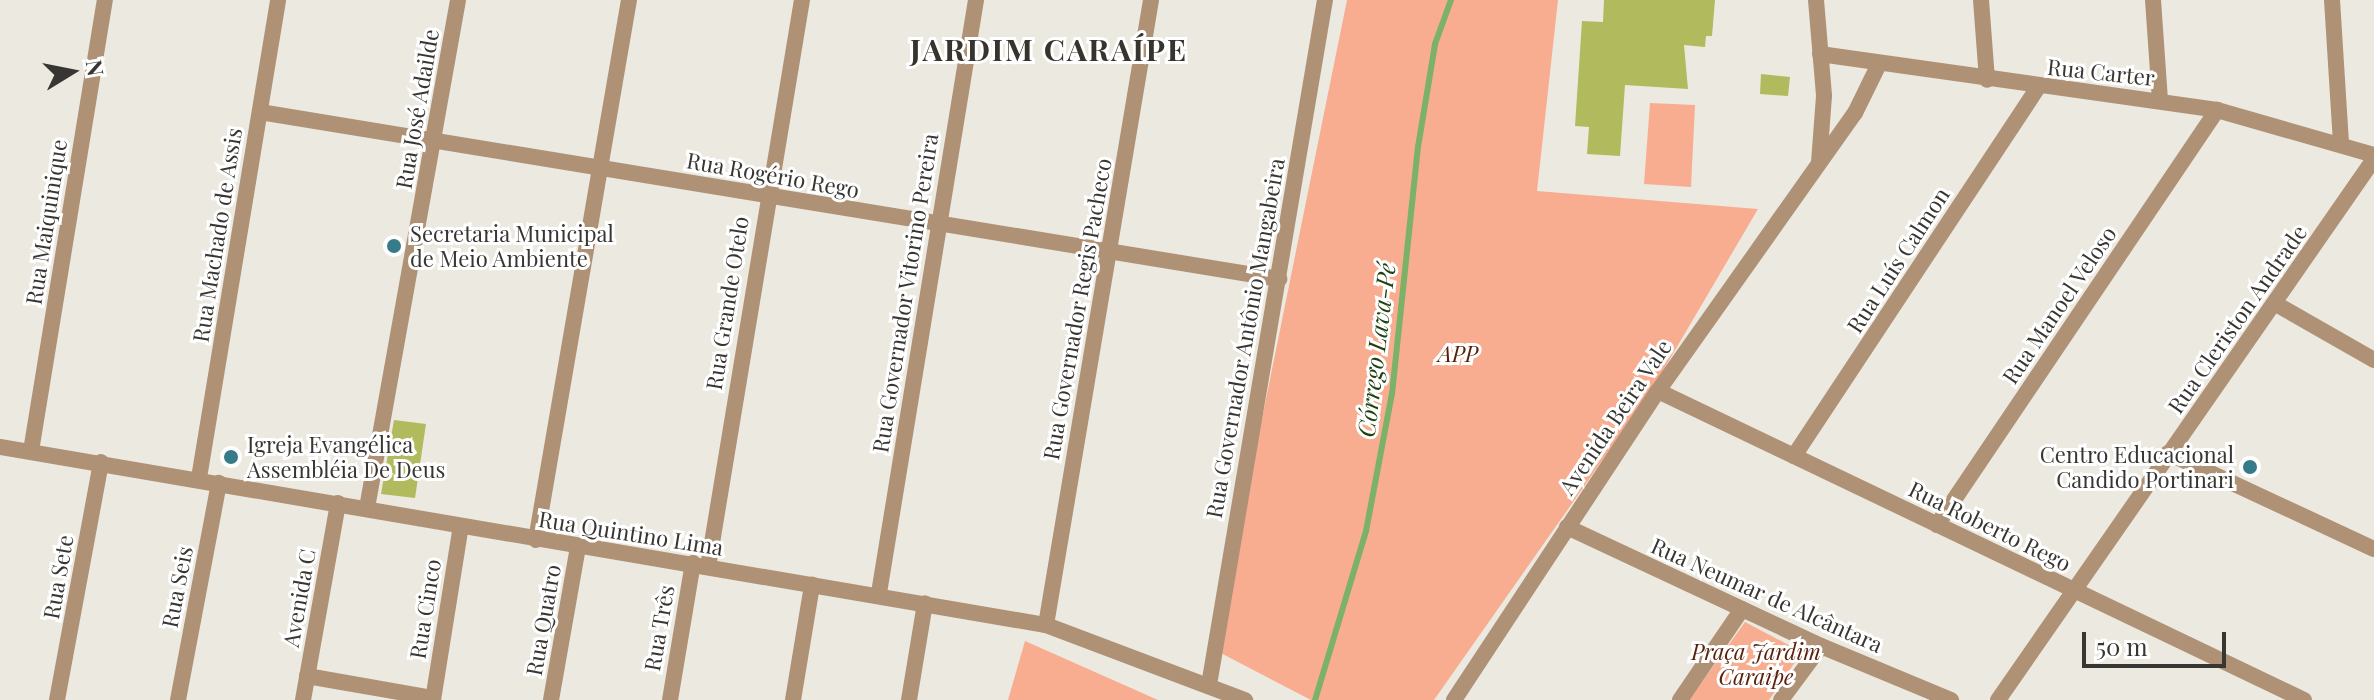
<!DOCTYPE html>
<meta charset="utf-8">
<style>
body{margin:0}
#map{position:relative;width:2374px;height:700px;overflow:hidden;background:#ece9e0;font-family:"Playfair Display",serif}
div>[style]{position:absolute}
.green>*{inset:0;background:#f8ad91}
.stream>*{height:6px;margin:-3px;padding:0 3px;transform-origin:3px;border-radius:3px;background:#7bb268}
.building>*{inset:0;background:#b1ba5d}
.street>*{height:16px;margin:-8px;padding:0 8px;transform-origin:8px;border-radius:8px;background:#af9175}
.dots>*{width:22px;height:22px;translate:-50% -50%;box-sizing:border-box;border:4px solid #fff;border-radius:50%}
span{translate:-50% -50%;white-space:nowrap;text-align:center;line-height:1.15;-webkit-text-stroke:6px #fff;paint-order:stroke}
.street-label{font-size:22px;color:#373632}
.poi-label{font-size:22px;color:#373632}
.left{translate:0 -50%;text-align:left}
.right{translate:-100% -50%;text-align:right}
.park-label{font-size:22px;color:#59210a;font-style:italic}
.water-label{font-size:24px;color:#1e420f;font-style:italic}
.district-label{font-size:30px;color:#37342d;font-weight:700;letter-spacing:2px}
.north{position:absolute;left:32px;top:32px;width:80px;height:80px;-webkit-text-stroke:6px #fff;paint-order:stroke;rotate:80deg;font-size:22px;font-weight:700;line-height:32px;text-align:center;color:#373632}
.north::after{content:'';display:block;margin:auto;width:28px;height:36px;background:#373632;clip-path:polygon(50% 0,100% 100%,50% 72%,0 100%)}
.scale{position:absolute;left:2082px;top:632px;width:144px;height:36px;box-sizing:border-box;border:4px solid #373632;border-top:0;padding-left:10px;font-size:24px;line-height:28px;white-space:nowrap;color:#373632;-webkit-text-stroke:6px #fff;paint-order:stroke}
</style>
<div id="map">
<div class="green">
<i style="clip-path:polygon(1347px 0,1558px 0,1537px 191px,1758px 209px,1651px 391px,1434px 700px,1311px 700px,1215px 650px)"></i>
<i style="clip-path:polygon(1650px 103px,1695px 105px,1691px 187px,1644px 184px)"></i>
<i style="clip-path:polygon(1745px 622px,1802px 652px,1769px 700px,1689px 700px)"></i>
<i style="clip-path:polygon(1025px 641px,1158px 700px,1008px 700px)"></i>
</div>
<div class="stream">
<i style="left:1315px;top:700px;width:177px;rotate:-73.2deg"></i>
<i style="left:1366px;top:531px;width:139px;rotate:-79.3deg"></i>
<i style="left:1392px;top:394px;width:248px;rotate:-84deg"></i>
<i style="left:1418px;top:147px;width:104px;rotate:-80.6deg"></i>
<i style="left:1435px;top:44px;width:47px;rotate:-70deg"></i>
</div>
<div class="building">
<i style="clip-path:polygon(1604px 0,1715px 0,1712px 36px,1706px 36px,1705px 47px,1684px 45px,1688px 89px,1625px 85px,1620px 156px,1587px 154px,1589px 127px,1575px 126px,1582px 21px,1603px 22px)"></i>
<i style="clip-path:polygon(1761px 74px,1790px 77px,1788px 96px,1760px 94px)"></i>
<i style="clip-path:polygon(394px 420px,426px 424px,415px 498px,381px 494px)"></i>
</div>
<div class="street">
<i style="left:1816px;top:0;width:96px;rotate:85.2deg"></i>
<i style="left:1824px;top:96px;width:66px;rotate:94.3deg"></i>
<i style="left:1981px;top:0;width:80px;rotate:85.7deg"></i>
<i style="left:2153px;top:0;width:101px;rotate:86deg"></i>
<i style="left:2332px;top:0;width:145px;rotate:86.4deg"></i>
<i style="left:1820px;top:54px;width:401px;rotate:8deg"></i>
<i style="left:2217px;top:110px;width:163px;rotate:16deg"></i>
<i style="left:260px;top:112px;width:1033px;rotate:9.31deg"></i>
<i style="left:2276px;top:304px;width:113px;rotate:29.7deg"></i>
<i style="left:1658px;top:391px;width:716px;rotate:25.56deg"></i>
<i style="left:0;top:447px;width:1061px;rotate:9.66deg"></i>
<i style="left:1046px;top:625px;width:213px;rotate:20.7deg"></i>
<i style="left:31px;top:451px;width:457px;rotate:-80.7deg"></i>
<i style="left:2168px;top:453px;width:227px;rotate:25deg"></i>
<i style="left:1794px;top:456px;width:442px;rotate:-56.5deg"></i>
<i style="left:199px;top:478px;width:484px;rotate:-80.6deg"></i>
<i style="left:367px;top:508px;width:516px;rotate:-79.84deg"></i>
<i style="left:1937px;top:525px;width:501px;rotate:-55.99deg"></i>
<i style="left:1567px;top:527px;width:280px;rotate:25.1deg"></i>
<i style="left:1821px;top:646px;width:141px;rotate:22.6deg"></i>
<i style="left:536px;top:540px;width:548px;rotate:-80.23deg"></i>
<i style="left:708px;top:567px;width:575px;rotate:-80.59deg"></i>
<i style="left:879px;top:593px;width:601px;rotate:-80.71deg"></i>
<i style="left:1046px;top:625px;width:634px;rotate:-80.46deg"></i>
<i style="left:307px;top:676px;width:128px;rotate:9.9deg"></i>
<i style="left:1209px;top:685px;width:695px;rotate:-80.39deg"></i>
<i style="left:57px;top:700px;width:242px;rotate:-79.5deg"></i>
<i style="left:178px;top:700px;width:221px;rotate:-79.3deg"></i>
<i style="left:303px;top:700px;width:200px;rotate:-79.9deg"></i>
<i style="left:433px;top:700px;width:176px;rotate:-80.9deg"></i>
<i style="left:551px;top:700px;width:155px;rotate:-80deg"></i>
<i style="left:670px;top:700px;width:139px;rotate:-80.5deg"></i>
<i style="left:793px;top:700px;width:117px;rotate:-80.6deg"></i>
<i style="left:909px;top:700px;width:98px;rotate:-80.6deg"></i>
<i style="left:1454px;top:700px;width:370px;rotate:-56.6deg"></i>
<i style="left:1658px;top:391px;width:341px;rotate:-54.7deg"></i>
<i style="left:1855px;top:113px;width:55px;rotate:-63.9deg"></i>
<i style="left:1680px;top:700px;width:110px;rotate:-55.7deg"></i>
<i style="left:1781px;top:700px;width:67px;rotate:-53.5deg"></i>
<i style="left:1998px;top:700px;width:659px;rotate:-55.2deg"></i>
</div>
<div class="dots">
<i style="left:394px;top:246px;background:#367c88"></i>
<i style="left:231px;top:457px;background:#367c88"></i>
<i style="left:2250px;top:467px;background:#367c88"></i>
</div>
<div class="street-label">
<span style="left:2101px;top:72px;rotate:6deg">Rua Carter</span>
<span style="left:417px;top:109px;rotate:-80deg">Rua José Adailde</span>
<span style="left:773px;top:175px;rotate:10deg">Rua Rogério Rego</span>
<span style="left:46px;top:222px;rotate:-81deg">Rua Maiquinique</span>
<span style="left:217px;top:235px;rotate:-81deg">Rua Machado de Assis</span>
<span style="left:1898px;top:260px;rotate:-57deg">Rua Luís Calmon</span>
<span style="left:905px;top:293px;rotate:-81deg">Rua Governador Vitorino Pereira</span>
<span style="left:727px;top:303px;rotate:-81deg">Rua Grande Otelo</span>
<span style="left:2059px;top:305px;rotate:-56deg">Rua Manoel Veloso</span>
<span style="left:1077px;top:309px;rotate:-80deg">Rua Governador Regis Pacheco</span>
<span style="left:2237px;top:319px;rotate:-55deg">Rua Cleriston Andrade</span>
<span style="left:1245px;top:338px;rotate:-80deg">Rua Governador Antônio Mangabeira</span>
<span style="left:1615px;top:417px;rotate:-56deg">Avenida Beira Vale</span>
<span style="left:1990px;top:526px;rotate:26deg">Rua Roberto Rego</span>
<span style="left:631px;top:533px;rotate:9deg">Rua Quintino Lima</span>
<span style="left:58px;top:577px;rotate:-80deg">Rua Sete</span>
<span style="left:177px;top:587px;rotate:-79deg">Rua Seis</span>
<span style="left:1767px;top:595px;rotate:24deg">Rua Neumar de Alcântara</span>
<span style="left:299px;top:598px;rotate:-80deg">Avenida C</span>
<span style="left:425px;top:609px;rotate:-81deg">Rua Cinco</span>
<span style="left:543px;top:620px;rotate:-80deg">Rua Quatro</span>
<span style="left:659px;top:628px;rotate:-80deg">Rua Três</span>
</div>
<div class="poi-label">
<span class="left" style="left:410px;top:246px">Secretaria Municipal<br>de Meio Ambiente</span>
<span class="left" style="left:247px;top:457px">Igreja Evangélica<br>Assembléia De Deus</span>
<span class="right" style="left:2234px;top:467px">Centro Educacional<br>Candido Portinari</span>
</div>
<div class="park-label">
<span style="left:1458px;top:354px">APP</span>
<span style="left:1756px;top:664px">Praça Jardim<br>Caraipe</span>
</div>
<div class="water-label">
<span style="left:1376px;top:350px;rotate:-83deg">Córrego Lava-Pé</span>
</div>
<div class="district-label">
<span style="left:1049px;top:49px">JARDIM CARAÍPE</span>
</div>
<div class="north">N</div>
<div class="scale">50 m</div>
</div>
